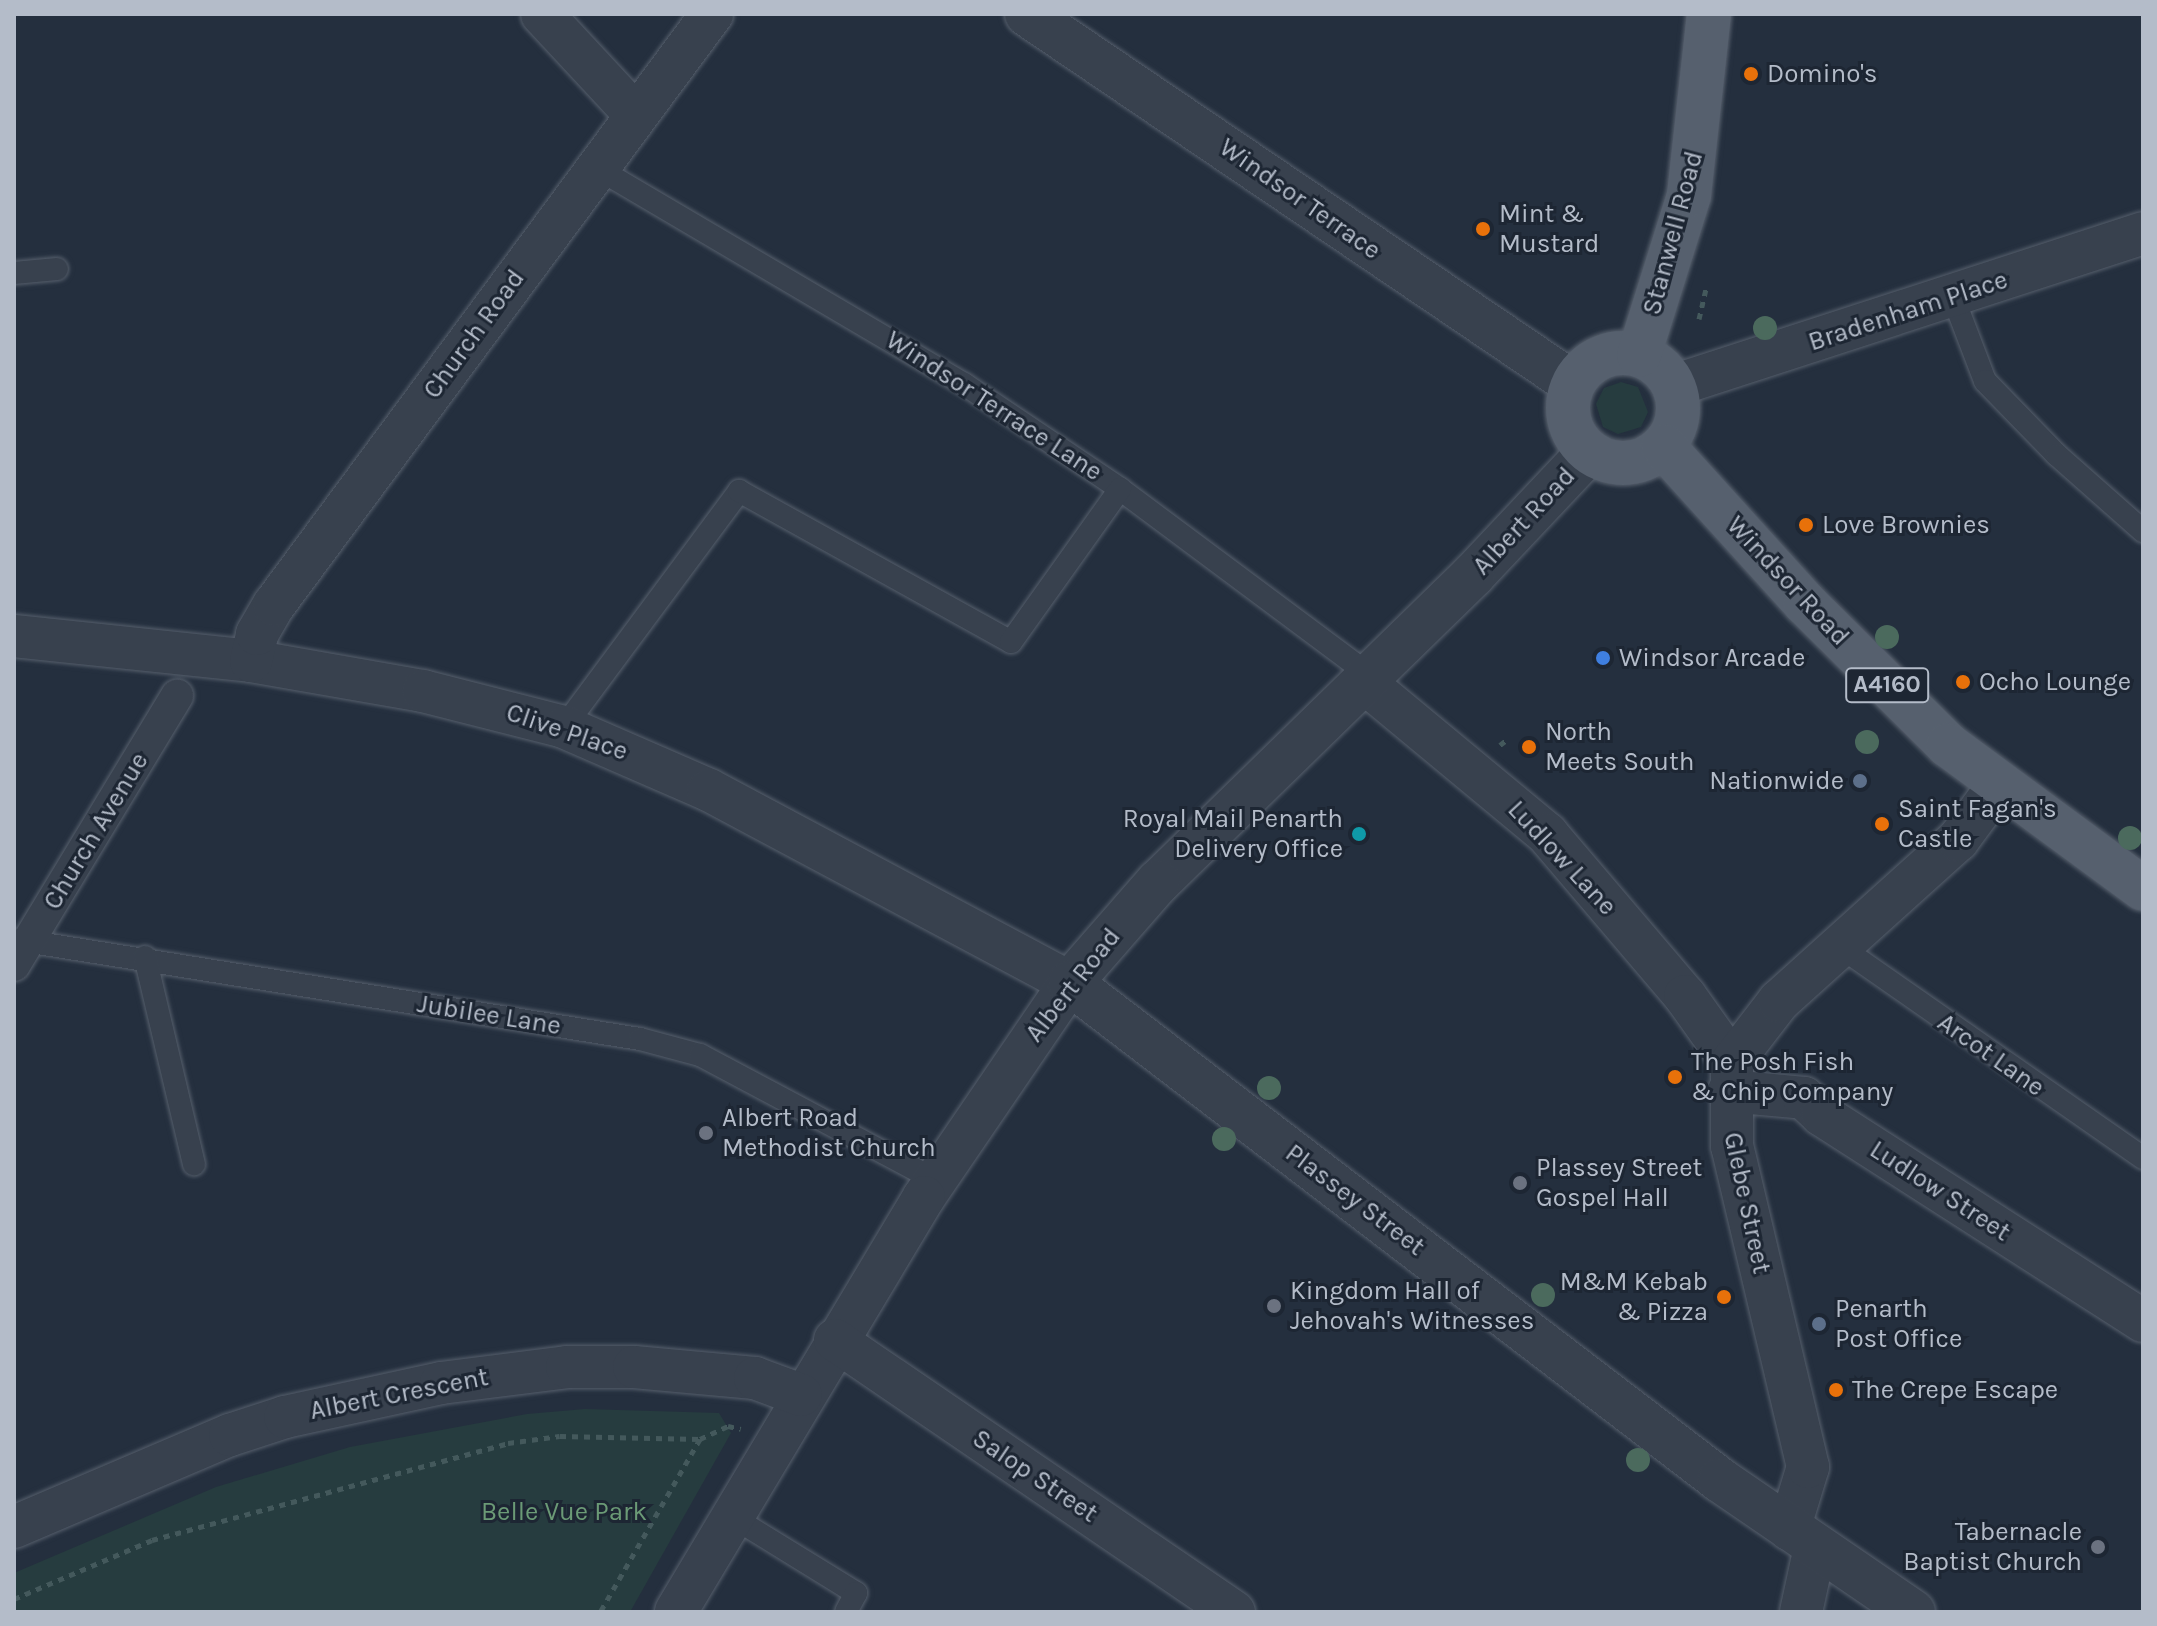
<!DOCTYPE html>
<style>
body{margin:0}
#map{position:relative;width:2157px;height:1626px;overflow:hidden;background:#242f3e;font-family:Karla,sans-serif}
div>[style]{position:absolute}
.green>*{inset:0;background:#263c3f}
.path>*{height:5px;margin-top:-2.5px;transform-origin:0;background:repeating-linear-gradient(90deg,#44595c 0 6px,transparent 0 12px)}
.roads{filter:drop-shadow(0 0 2px #565f6c) drop-shadow(0 0 2px #565f6c)}
.service>*{height:22px;margin:-11px;padding:0 11px;transform-origin:11px;border-radius:11px;background:#38414e}
.pedestrian>*{height:32px;margin:-16px;padding:0 16px;transform-origin:16px;border-radius:16px;background:#38414e}
.minor>*{height:42px;margin:-21px;padding:0 21px;transform-origin:21px;border-radius:21px;background:#38414e}
.tertiary>*{height:44px;margin:-22px;padding:0 22px;transform-origin:22px;border-radius:22px;background:#38414e}
.primary>*{height:44px;margin:-22px;padding:0 22px;transform-origin:22px;border-radius:22px;background:#56606e}
.primary>.ring{margin:-22px;padding:0;box-sizing:content-box;background:none;border:44px solid #56606e;border-radius:50%}
.trees>*{width:24px;height:24px;margin:-12px;border-radius:50%;background:#4b6a5d}
.dots>*{width:22px;height:22px;translate:-50% -50%;box-sizing:border-box;border:4px solid #1d2633;border-radius:50%}
span{translate:-50% -50%;white-space:nowrap;text-align:center;line-height:1.15;-webkit-text-stroke:6px #1d2633;paint-order:stroke}
.shield-label span{padding:2px 6px;background:#1d2633;border:2px solid;border-radius:6px;-webkit-text-stroke-width:0}
.shield-label{font-size:24px;color:#b4bcc9;font-weight:700}
.poi-label{font-size:26px;color:#b4bcc9}
.left{translate:0 -50%;text-align:left}
.right{translate:-100% -50%;text-align:right}
.street-label{font-size:26px;color:#b4bcc9}
.park-label{font-size:26px;color:#6b9a76}
.frame{position:absolute;inset:0;border:16px solid #b4bcc9;pointer-events:none}
</style>
<div id="map">
<div class="green">
<i style="clip-path:polygon(1621px 382px,1638px 387px,1648px 412px,1641px 427px,1618px 434px,1603px 427px,1596px 404px,1604px 388px)"></i>
<i style="clip-path:polygon(585px 1409px,719px 1413px,731px 1433px,630px 1612px,14px 1612px,14px 1573px,216px 1487px,350px 1447px,527px 1414px)"></i>
</div>
<div class="path">
<i style="left:1699px;top:319px;width:32px;rotate:-77deg"></i>
<i style="left:1500px;top:745px;width:11px;rotate:-38deg"></i>
<i style="left:700px;top:1439px;width:31px;rotate:-25deg"></i>
<i style="left:728px;top:1426px;width:13px;rotate:13deg"></i>
<i style="left:14px;top:1599px;width:150px;rotate:-23.1deg"></i>
<i style="left:152px;top:1540px;width:369px;rotate:-15.2deg"></i>
<i style="left:508px;top:1443px;width:52px;rotate:-7.7deg"></i>
<i style="left:560px;top:1436px;width:140px;rotate:1.2deg"></i>
<i style="left:700px;top:1439px;width:200px;rotate:120deg"></i>
</div>
<div class="roads">
<div class="service">
<i style="left:597px;top:168px;width:426px;rotate:30.5deg"></i>
<i style="left:964px;top:384px;width:188px;rotate:33.9deg"></i>
<i style="left:1120px;top:489px;width:313px;rotate:36.7deg"></i>
<i style="left:14px;top:273px;width:43px;rotate:-5.3deg"></i>
<i style="left:1953px;top:297px;width:90px;rotate:69.1deg"></i>
<i style="left:1985px;top:381px;width:103px;rotate:45.8deg"></i>
<i style="left:2057px;top:455px;width:115px;rotate:41.5deg"></i>
<i style="left:564px;top:727px;width:294px;rotate:-53.4deg"></i>
<i style="left:739px;top:491px;width:311px;rotate:29deg"></i>
<i style="left:1011px;top:642px;width:188px;rotate:-54.5deg"></i>
<i style="left:19px;top:940px;width:629px;rotate:9.06deg"></i>
<i style="left:640px;top:1039px;width:62px;rotate:14.9deg"></i>
<i style="left:700px;top:1055px;width:266px;rotate:28deg"></i>
<i style="left:1842px;top:948px;width:367px;rotate:34.9deg"></i>
<i style="left:145px;top:957px;width:213px;rotate:76.7deg"></i>
<i style="left:731px;top:1516px;width:147px;rotate:31.6deg"></i>
<i style="left:856px;top:1593px;width:21px;rotate:118deg"></i>
</div>
<div class="pedestrian">
<i style="left:14px;top:965px;width:315px;rotate:-58.8deg"></i>
</div>
<div class="minor">
<i style="left:542px;top:14px;width:138px;rotate:47.1deg"></i>
<i style="left:1673px;top:386px;width:494px;rotate:-18deg"></i>
<i style="left:14px;top:636px;width:238px;rotate:6deg"></i>
<i style="left:251px;top:661px;width:175px;rotate:9.9deg"></i>
<i style="left:423px;top:691px;width:146px;rotate:14.3deg"></i>
<i style="left:564px;top:727px;width:158px;rotate:23.5deg"></i>
<i style="left:709px;top:790px;width:409px;rotate:28.1deg"></i>
<i style="left:1070px;top:983px;width:259px;rotate:124.3deg"></i>
<i style="left:924px;top:1197px;width:483px;rotate:120.9deg"></i>
<i style="left:251px;top:661px;width:28px;rotate:-77deg"></i>
<i style="left:257px;top:634px;width:34px;rotate:-60deg"></i>
<i style="left:274px;top:605px;width:736px;rotate:-53.46deg"></i>
<i style="left:1364px;top:682px;width:238px;rotate:39.7deg"></i>
<i style="left:1547px;top:834px;width:213px;rotate:49.6deg"></i>
<i style="left:1685px;top:996px;width:81px;rotate:54.5deg"></i>
<i style="left:1729px;top:1091px;width:75px;rotate:5.3deg"></i>
<i style="left:1804px;top:1098px;width:25px;rotate:43deg"></i>
<i style="left:1822px;top:1115px;width:381px;rotate:32.7deg"></i>
<i style="left:835px;top:1340px;width:483px;rotate:34.3deg"></i>
<i style="left:14px;top:1527px;width:235px;rotate:-23.1deg"></i>
<i style="left:230px;top:1435px;width:58px;rotate:-18.1deg"></i>
<i style="left:285px;top:1417px;width:160px;rotate:-12.3deg"></i>
<i style="left:441px;top:1383px;width:127px;rotate:-7.2deg"></i>
<i style="left:567px;top:1367px;width:67px"></i>
<i style="left:634px;top:1367px;width:121px;rotate:5.2deg"></i>
<i style="left:755px;top:1378px;width:49px;rotate:20.3deg"></i>
<i style="left:1789px;top:1529px;width:65px;rotate:-73deg"></i>
<i style="left:1808px;top:1467px;width:330px;rotate:-103.3deg"></i>
<i style="left:1732px;top:1146px;width:84px;rotate:-90deg"></i>
<i style="left:1732px;top:1062px;width:77px;rotate:-52.4deg"></i>
<i style="left:1779px;top:1001px;width:241px;rotate:-42deg"></i>
<i style="left:1958px;top:840px;width:67px;rotate:-53.5deg"></i>
<i style="left:1801px;top:1612px;width:66px;rotate:-77.8deg"></i>
</div>
<div class="tertiary">
<i style="left:1027px;top:14px;width:658px;rotate:34.1deg"></i>
<i style="left:1589px;top:452px;width:169px;rotate:133.3deg"></i>
<i style="left:1473px;top:575px;width:440px;rotate:135.7deg"></i>
<i style="left:1158px;top:882px;width:134px;rotate:131.1deg"></i>
<i style="left:1070px;top:983px;width:818px;rotate:37.4deg"></i>
<i style="left:1720px;top:1480px;width:234px;rotate:34.4deg"></i>
</div>
<div class="primary">
<i class="ring" style="left:1568px;top:353px;width:66px;height:66px"></i>
<i style="left:1639px;top:355px;width:168px;rotate:-72.6deg"></i>
<i style="left:1689px;top:195px;width:182px;rotate:-83.7deg"></i>
<i style="left:1663px;top:446px;width:212px;rotate:47.9deg"></i>
<i style="left:1805px;top:603px;width:202px;rotate:44.8deg"></i>
<i style="left:1948px;top:745px;width:242px;rotate:36.4deg"></i>
</div>
</div>
<div class="trees">
<i style="left:1765px;top:328px"></i>
<i style="left:1887px;top:637px"></i>
<i style="left:1867px;top:742px"></i>
<i style="left:2130px;top:838px"></i>
<i style="left:1269px;top:1088px"></i>
<i style="left:1224px;top:1139px"></i>
<i style="left:1543px;top:1295px"></i>
<i style="left:1638px;top:1460px"></i>
</div>
<div class="dots">
<i style="left:1751px;top:74px;background:#e8710a"></i>
<i style="left:1483px;top:229px;background:#e8710a"></i>
<i style="left:1806px;top:525px;background:#e8710a"></i>
<i style="left:1603px;top:658px;background:#3f7fe0"></i>
<i style="left:1963px;top:682px;background:#e8710a"></i>
<i style="left:1529px;top:747px;background:#e8710a"></i>
<i style="left:1860px;top:781px;background:#5c6f8a"></i>
<i style="left:1882px;top:824px;background:#e8710a"></i>
<i style="left:1359px;top:834px;background:#0f9aa8"></i>
<i style="left:1675px;top:1077px;background:#e8710a"></i>
<i style="left:706px;top:1133px;background:#6b7280"></i>
<i style="left:1520px;top:1183px;background:#6b7280"></i>
<i style="left:1724px;top:1297px;background:#e8710a"></i>
<i style="left:1274px;top:1306px;background:#6b7280"></i>
<i style="left:1819px;top:1324px;background:#5c6f8a"></i>
<i style="left:1836px;top:1390px;background:#e8710a"></i>
<i style="left:2098px;top:1547px;background:#6b7280"></i>
</div>
<div class="shield-label">
<span style="left:1887px;top:685px">A4160</span>
</div>
<div class="poi-label">
<span class="left" style="left:1767px;top:74px">Domino's</span>
<span class="left" style="left:1499px;top:229px">Mint &amp;<br>Mustard</span>
<span class="left" style="left:1822px;top:525px">Love Brownies</span>
<span class="left" style="left:1619px;top:658px">Windsor Arcade</span>
<span class="left" style="left:1979px;top:682px">Ocho Lounge</span>
<span class="left" style="left:1545px;top:747px">North<br>Meets South</span>
<span class="right" style="left:1844px;top:781px">Nationwide</span>
<span class="left" style="left:1898px;top:824px">Saint Fagan's<br>Castle</span>
<span class="right" style="left:1343px;top:834px">Royal Mail Penarth<br>Delivery Office</span>
<span class="left" style="left:1691px;top:1077px">The Posh Fish<br>&amp; Chip Company</span>
<span class="left" style="left:722px;top:1133px">Albert Road<br>Methodist Church</span>
<span class="left" style="left:1536px;top:1183px">Plassey Street<br>Gospel Hall</span>
<span class="right" style="left:1708px;top:1297px">M&amp;M Kebab<br>&amp; Pizza</span>
<span class="left" style="left:1290px;top:1306px">Kingdom Hall of<br>Jehovah's Witnesses</span>
<span class="left" style="left:1835px;top:1324px">Penarth<br>Post Office</span>
<span class="left" style="left:1852px;top:1390px">The Crepe Escape</span>
<span class="right" style="left:2082px;top:1547px">Tabernacle<br>Baptist Church</span>
</div>
<div class="street-label">
<span style="left:1300px;top:199px;rotate:35deg">Windsor Terrace</span>
<span style="left:1673px;top:233px;rotate:-75deg">Stanwell Road</span>
<span style="left:1908px;top:311px;rotate:-18deg">Bradenham Place</span>
<span style="left:474px;top:334px;rotate:-54deg">Church Road</span>
<span style="left:994px;top:406px;rotate:33deg">Windsor Terrace Lane</span>
<span style="left:1524px;top:521px;rotate:-47deg">Albert Road</span>
<span style="left:1788px;top:581px;rotate:47deg">Windsor Road</span>
<span style="left:567px;top:732px;rotate:19deg">Clive Place</span>
<span style="left:96px;top:831px;rotate:-59deg">Church Avenue</span>
<span style="left:1562px;top:858px;rotate:47deg">Ludlow Lane</span>
<span style="left:1073px;top:985px;rotate:-52deg">Albert Road</span>
<span style="left:489px;top:1015px;rotate:9deg">Jubilee Lane</span>
<span style="left:1991px;top:1055px;rotate:35deg">Arcot Lane</span>
<span style="left:1940px;top:1191px;rotate:33deg">Ludlow Street</span>
<span style="left:1355px;top:1200px;rotate:37deg">Plassey Street</span>
<span style="left:1747px;top:1203px;rotate:78deg">Glebe Street</span>
<span style="left:399px;top:1394px;rotate:-11deg">Albert Crescent</span>
<span style="left:1035px;top:1476px;rotate:34deg">Salop Street</span>
</div>
<div class="park-label">
<span style="left:564px;top:1512px">Belle Vue Park</span>
</div>
<div class="frame"></div>
</div>
